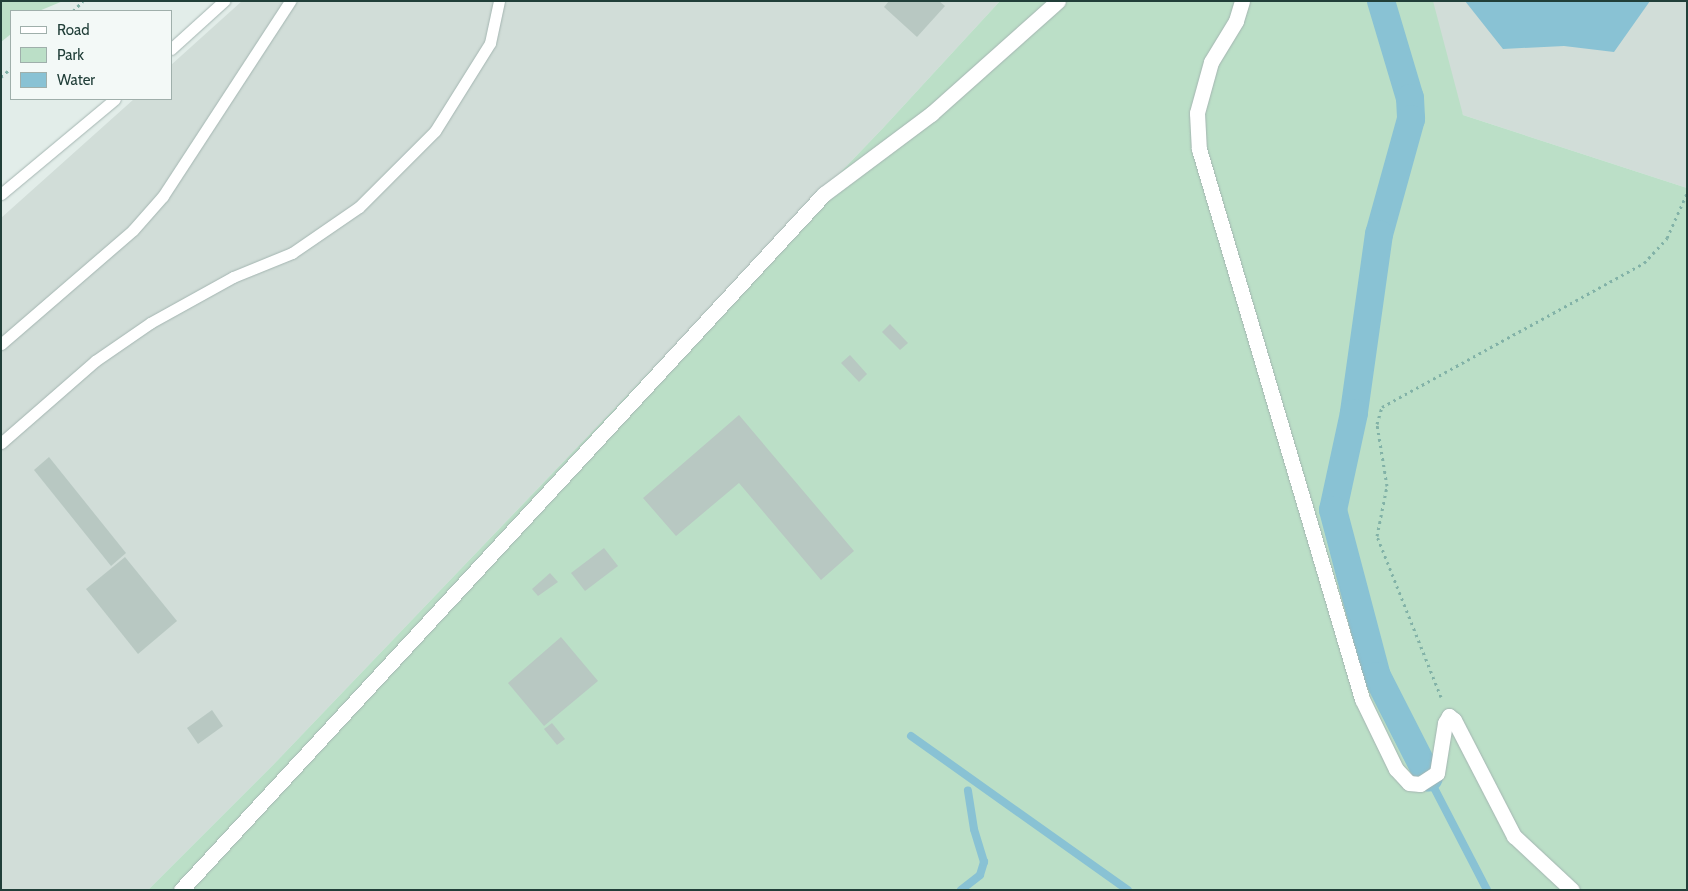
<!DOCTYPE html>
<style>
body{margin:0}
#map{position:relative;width:1688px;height:891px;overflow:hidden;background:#e2ede9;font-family:Cabin,sans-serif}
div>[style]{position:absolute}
.built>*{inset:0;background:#d1ddd8}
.green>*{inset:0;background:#bbdfc7}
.water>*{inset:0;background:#89c2d4}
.stream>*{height:8px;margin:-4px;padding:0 4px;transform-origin:4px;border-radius:4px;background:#89c2d4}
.canal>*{height:28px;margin:-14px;padding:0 14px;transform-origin:14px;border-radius:14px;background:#89c2d4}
.building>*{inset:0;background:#b8c8c2}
.path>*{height:3px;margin-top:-1.5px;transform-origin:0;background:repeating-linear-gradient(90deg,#82b2a7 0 2.5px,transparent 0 6.5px)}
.roads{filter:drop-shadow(0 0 1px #a4b5b1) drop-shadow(0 0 1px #a4b5b1)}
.service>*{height:11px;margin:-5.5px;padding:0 5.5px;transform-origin:5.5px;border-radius:5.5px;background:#fff}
.minor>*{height:15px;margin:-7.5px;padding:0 7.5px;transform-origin:7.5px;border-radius:7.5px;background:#fff}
span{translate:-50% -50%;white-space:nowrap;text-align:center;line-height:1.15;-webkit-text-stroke:4px #f3f9f7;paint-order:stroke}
.frame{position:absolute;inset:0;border:2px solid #213f39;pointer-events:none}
.legend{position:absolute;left:10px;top:10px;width:162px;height:90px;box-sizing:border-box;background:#f3f9f7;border:1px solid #9fafab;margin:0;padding:6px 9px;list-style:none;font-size:15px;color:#213f39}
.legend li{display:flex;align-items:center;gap:10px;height:25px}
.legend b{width:25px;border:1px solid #9fafab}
</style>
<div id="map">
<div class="built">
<i style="clip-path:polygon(242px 1px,1000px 1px,883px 128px,274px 764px,148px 890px,1px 890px,1px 218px,134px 99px,171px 99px,171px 65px)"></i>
<i style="clip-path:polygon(1417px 1px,1687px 1px,1687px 188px,1463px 115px)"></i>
</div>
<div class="green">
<i style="clip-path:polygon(1px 1px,63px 1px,39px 11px,11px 11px,11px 34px,1px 42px)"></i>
<i style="clip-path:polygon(1000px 1px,1433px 1px,1463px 115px,1687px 188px,1687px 890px,148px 890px,274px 764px,883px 128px)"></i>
</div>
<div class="water">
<i style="clip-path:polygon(1465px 1px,1650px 1px,1614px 52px,1564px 46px,1503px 49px)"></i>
</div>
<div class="stream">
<i style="left:911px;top:736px;width:266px;rotate:35.4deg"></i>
<i style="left:1429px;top:778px;width:126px;rotate:62.6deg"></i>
<i style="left:961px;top:890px;width:24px;rotate:-38deg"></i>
<i style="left:980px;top:875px;width:14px;rotate:-73deg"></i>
<i style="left:984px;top:862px;width:34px;rotate:-107deg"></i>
<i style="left:974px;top:829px;width:39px;rotate:-99deg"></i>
</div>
<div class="canal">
<i style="left:1381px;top:1px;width:101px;rotate:73.4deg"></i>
<i style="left:1410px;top:98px;width:21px;rotate:87deg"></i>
<i style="left:1411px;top:119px;width:119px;rotate:105.5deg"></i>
<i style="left:1379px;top:234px;width:181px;rotate:98deg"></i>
<i style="left:1354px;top:413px;width:99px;rotate:102.2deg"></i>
<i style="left:1333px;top:510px;width:172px;rotate:75.2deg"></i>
<i style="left:1377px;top:676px;width:114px;rotate:63deg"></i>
</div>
<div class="building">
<i style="clip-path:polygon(889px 1px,939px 1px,945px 6px,917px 37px,884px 7px)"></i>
<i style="clip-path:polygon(890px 324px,908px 343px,900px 350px,882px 332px)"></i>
<i style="clip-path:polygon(850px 355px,867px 374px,859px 382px,841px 363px)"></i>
<i style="clip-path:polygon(739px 415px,854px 551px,821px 580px,739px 483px,676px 536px,643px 498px)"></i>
<i style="clip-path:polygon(49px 457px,126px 553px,111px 566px,34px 470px)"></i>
<i style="clip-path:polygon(604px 548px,618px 566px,585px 591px,571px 573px)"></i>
<i style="clip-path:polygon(125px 557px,177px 621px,138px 654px,86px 589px)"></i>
<i style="clip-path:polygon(550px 573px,558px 582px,538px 596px,532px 589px)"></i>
<i style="clip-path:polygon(561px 637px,598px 681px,544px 726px,508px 683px)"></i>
<i style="clip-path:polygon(212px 710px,223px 726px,198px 744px,187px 728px)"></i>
<i style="clip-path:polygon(552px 723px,565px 739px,557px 745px,544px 729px)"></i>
</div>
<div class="path">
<i style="left:73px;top:11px;width:14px;rotate:-45deg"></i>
<i style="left:1px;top:77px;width:13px;rotate:-42deg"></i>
<i style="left:1441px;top:697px;width:173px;rotate:-111.7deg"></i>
<i style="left:1377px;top:536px;width:51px;rotate:-78.7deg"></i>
<i style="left:1387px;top:486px;width:63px;rotate:-99.2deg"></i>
<i style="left:1377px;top:424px;width:18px;rotate:-74deg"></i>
<i style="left:1382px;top:407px;width:299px;rotate:-28.8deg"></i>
<i style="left:1644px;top:263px;width:34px;rotate:-47deg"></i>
<i style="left:1667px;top:238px;width:49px;rotate:-66deg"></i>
</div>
<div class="roads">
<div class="service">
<i style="left:171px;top:49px;width:72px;rotate:-42.2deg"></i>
<i style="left:1px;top:194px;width:148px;rotate:-39.8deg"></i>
<i style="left:1px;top:344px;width:174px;rotate:-40.8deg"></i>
<i style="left:133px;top:230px;width:45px;rotate:-48.6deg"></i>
<i style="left:163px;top:196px;width:233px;rotate:-56.9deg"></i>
<i style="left:1px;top:443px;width:125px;rotate:-41.1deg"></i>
<i style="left:95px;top:361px;width:67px;rotate:-34.6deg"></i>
<i style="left:150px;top:323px;width:95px;rotate:-29deg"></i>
<i style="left:233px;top:277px;width:64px;rotate:-22.1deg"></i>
<i style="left:292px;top:253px;width:81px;rotate:-34.5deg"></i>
<i style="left:359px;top:207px;width:107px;rotate:-45deg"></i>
<i style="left:435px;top:131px;width:104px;rotate:-58deg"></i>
<i style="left:490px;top:43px;width:43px;rotate:-77.9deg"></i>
</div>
<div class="minor">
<i style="left:1242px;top:1px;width:21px;rotate:107deg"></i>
<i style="left:1236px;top:21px;width:48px;rotate:121.4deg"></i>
<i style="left:1211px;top:62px;width:53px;rotate:105.4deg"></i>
<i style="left:1197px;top:113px;width:36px;rotate:87deg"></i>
<i style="left:1199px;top:149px;width:574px;rotate:73.49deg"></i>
<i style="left:1362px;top:699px;width:78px;rotate:64.1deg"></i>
<i style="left:1396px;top:769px;width:19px;rotate:47deg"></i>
<i style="left:1409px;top:783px;width:11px;rotate:5deg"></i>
<i style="left:1420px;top:784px;width:20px;rotate:-33deg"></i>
<i style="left:1437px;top:773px;width:51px;rotate:-80.9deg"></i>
<i style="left:1445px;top:723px;width:8px;rotate:-60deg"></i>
<i style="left:1449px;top:716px;width:6px;rotate:39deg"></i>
<i style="left:1454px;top:720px;width:131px;rotate:62.7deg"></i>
<i style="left:1514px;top:836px;width:79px;rotate:43deg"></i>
<i style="left:181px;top:890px;width:948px;rotate:-47.27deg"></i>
<i style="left:824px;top:194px;width:134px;rotate:-36.8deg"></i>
<i style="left:931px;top:114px;width:170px;rotate:-41.7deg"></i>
</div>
</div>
<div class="frame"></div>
<ul class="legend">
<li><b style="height:6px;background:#fff"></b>Road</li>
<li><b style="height:14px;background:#bbdfc7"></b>Park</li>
<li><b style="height:14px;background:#89c2d4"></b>Water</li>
</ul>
</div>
